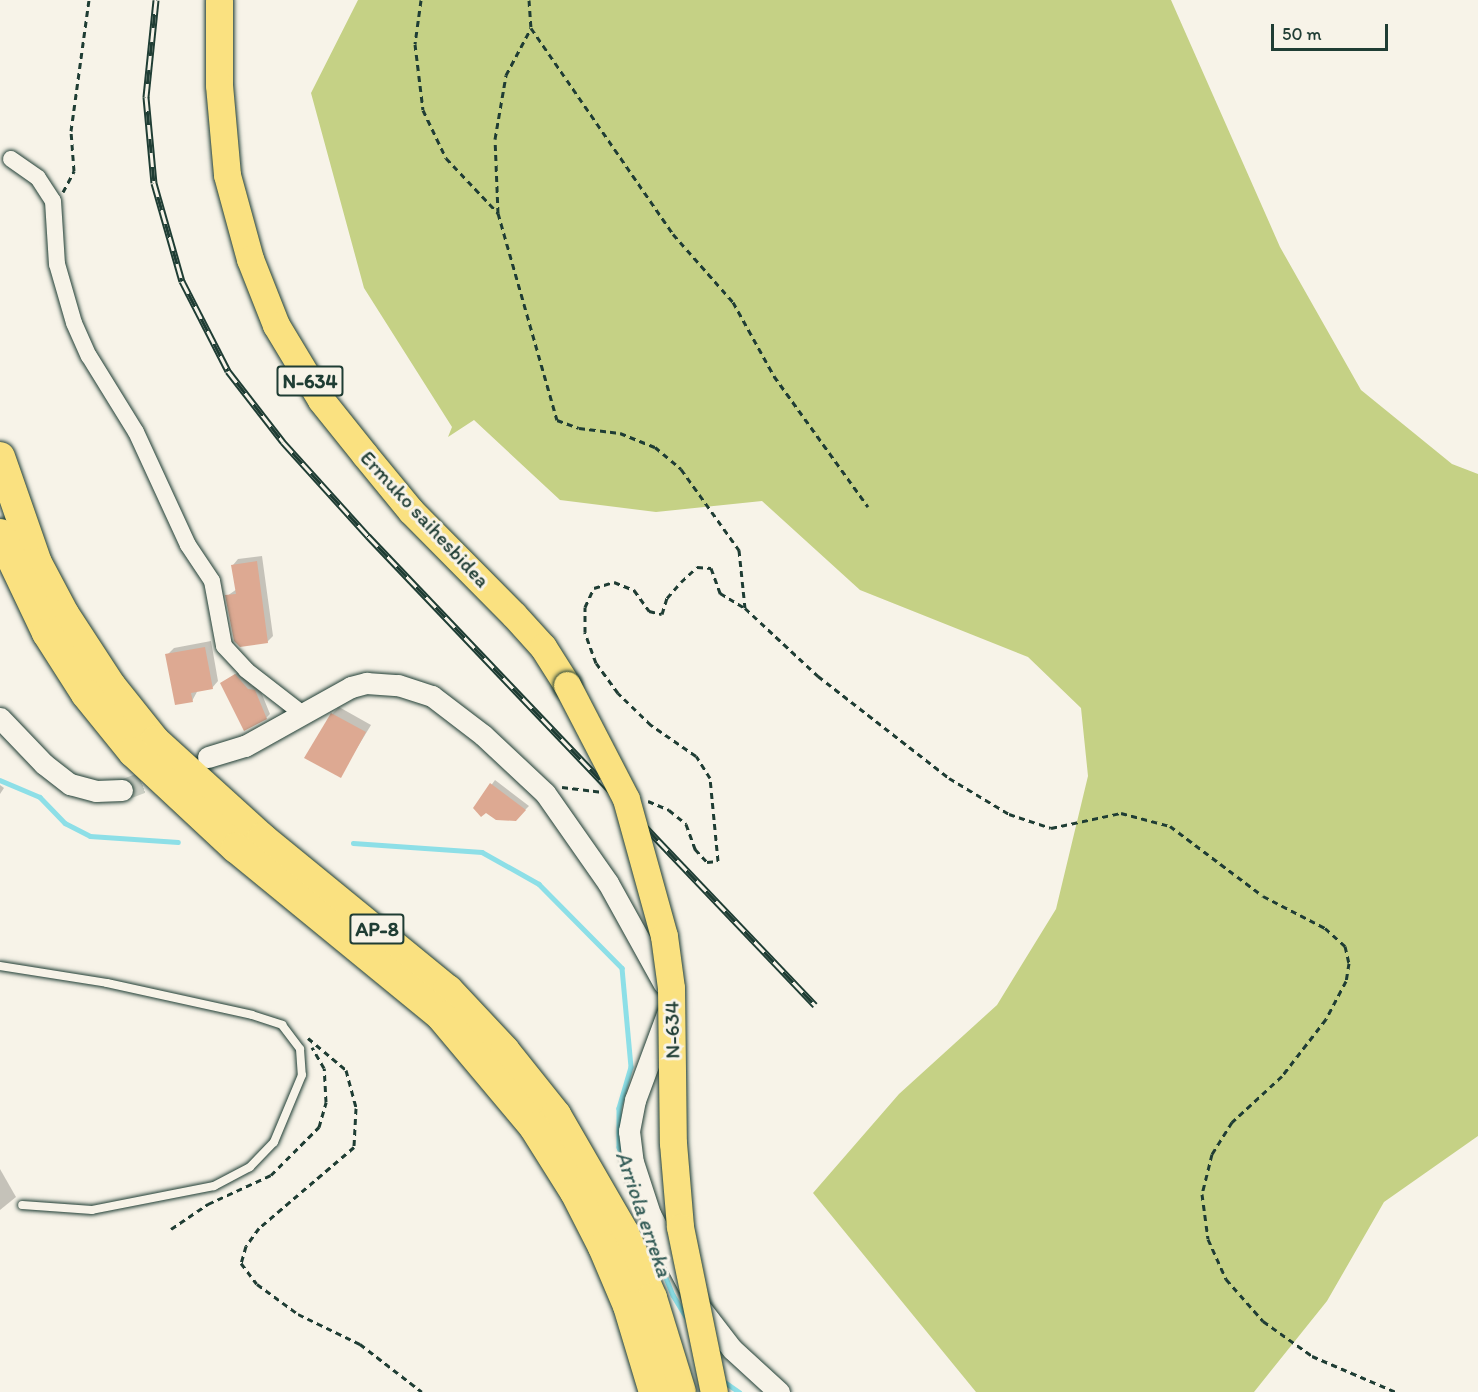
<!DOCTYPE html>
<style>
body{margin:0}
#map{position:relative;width:1478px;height:1392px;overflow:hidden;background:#f7f3e8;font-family:Itim,sans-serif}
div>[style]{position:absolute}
.green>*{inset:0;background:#c5d185}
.shadow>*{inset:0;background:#0003}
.stream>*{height:4.5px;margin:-2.25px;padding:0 2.25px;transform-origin:2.25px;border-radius:2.25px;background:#8ddfe7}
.building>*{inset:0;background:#dda992}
.tertiary-tunnel>*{height:21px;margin-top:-10.5px;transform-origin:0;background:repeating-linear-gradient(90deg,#cccfc4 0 21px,transparent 0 31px)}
.path>*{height:3px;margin-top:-1.5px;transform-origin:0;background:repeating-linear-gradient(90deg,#1f3d34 0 6px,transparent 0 10.5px)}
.roads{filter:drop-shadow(0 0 2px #1f3d34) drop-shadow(0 0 2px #1f3d34)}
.service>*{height:8px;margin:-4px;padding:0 4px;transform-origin:4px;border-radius:4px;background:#f7f3e8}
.minor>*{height:16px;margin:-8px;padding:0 8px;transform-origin:8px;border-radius:8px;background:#f7f3e8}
.tertiary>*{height:21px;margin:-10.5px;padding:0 10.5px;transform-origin:10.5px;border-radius:10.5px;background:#f7f3e8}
.trunk>*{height:27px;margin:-13.5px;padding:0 13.5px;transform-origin:13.5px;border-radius:13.5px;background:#fae180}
.motorway>*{height:30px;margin:-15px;padding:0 15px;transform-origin:15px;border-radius:15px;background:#fae180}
.rail>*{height:7px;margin-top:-3.5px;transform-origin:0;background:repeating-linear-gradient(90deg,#f7f3e8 0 14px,#1f3d34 0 28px);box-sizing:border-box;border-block:2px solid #1f3d34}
.bridges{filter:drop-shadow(0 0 2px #1f3d34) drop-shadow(0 0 2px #1f3d34)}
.trunk-bridge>*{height:27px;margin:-13.5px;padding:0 13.5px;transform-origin:13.5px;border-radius:13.5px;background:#fae180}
span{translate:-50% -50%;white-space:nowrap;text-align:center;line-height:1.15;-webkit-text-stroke:6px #f7f3e8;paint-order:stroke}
.shield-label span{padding:2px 4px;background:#f7f3e8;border:2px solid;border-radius:4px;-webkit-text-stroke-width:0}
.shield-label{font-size:20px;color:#1f3d34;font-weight:700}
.street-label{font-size:21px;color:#1f3d34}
.water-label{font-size:22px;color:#355d58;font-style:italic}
.scale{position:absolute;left:1271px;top:24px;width:117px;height:27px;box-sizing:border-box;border:3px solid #1f3d34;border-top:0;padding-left:8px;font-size:18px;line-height:21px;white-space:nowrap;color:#1f3d34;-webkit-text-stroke:4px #f7f3e8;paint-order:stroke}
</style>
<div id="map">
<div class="green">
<i style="clip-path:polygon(358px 0,1171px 0,1280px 247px,1361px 390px,1452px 464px,1478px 474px,1478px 1136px,1384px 1202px,1327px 1301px,1254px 1392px,976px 1392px,813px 1193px,899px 1094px,997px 1005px,1056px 909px,1088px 776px,1081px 708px,1028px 657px,860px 590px,762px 501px,656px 512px,560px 500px,474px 420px,448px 437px,452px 427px,364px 288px,311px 93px)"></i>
</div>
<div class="shadow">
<i style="clip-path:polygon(262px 556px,273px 636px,267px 642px,227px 596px,237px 589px,233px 565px,238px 559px)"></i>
<i style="clip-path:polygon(211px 641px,218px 681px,212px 688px,198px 690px,192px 701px,167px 655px,174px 648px)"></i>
<i style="clip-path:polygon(240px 671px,252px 686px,259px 687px,270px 714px,266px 718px,222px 683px)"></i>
<i style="clip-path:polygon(339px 707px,371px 725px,340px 776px,332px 714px)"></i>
<i style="clip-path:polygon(495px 780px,529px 806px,516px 819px,475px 808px)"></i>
<i style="clip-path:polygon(0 785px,4px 788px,0 794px)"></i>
<i style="clip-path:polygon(0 1169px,16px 1197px,0 1210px)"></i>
</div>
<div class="stream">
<i style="left:0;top:780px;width:43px;rotate:23deg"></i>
<i style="left:40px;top:797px;width:36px;rotate:46deg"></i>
<i style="left:65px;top:823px;width:28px;rotate:27deg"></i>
<i style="left:90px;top:836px;width:88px;rotate:3.9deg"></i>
<i style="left:353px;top:843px;width:129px;rotate:4deg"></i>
<i style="left:482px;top:852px;width:65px;rotate:29.3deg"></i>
<i style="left:539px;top:884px;width:118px;rotate:45.3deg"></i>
<i style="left:622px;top:968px;width:99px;rotate:84.8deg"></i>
<i style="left:631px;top:1067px;width:43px;rotate:106.3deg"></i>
<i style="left:619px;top:1108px;width:39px;rotate:90deg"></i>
<i style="left:619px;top:1147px;width:14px;rotate:73deg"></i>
<i style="left:646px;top:1228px;width:72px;rotate:68.1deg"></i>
<i style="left:673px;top:1295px;width:27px;rotate:59deg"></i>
<i style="left:722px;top:1380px;width:21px;rotate:35deg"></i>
</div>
<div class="building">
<i style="clip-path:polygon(257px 561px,268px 643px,240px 647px,234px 641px,225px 595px,236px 594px,231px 565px)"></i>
<i style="clip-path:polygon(205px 647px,213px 689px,191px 693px,193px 702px,175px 705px,165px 654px)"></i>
<i style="clip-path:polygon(235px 674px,248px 689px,255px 690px,267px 719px,244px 731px,220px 683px)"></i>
<i style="clip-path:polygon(331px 713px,366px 732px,341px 778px,304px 758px)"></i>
<i style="clip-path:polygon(490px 783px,526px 810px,516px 821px,496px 820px,486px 813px,481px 817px,473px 808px)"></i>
</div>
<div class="tertiary-tunnel">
<i style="left:122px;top:790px;width:50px;rotate:-21deg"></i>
</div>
<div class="path">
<i style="left:421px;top:0;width:44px;rotate:97.8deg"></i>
<i style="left:415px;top:44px;width:66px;rotate:83.1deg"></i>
<i style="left:423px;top:110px;width:53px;rotate:64.4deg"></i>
<i style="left:446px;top:158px;width:76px;rotate:46.6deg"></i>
<i style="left:498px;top:213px;width:74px;rotate:-92.3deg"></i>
<i style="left:495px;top:139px;width:65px;rotate:-80.2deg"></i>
<i style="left:506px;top:75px;width:53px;rotate:-62deg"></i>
<i style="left:529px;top:0;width:28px;rotate:86deg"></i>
<i style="left:531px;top:28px;width:250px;rotate:55.4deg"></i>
<i style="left:673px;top:234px;width:91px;rotate:48.6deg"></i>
<i style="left:733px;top:302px;width:85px;rotate:61deg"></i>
<i style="left:774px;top:376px;width:161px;rotate:54.3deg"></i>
<i style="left:63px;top:192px;width:24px;rotate:-62deg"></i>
<i style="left:74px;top:171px;width:40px;rotate:-94.3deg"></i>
<i style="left:71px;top:131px;width:132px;rotate:-82.2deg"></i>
<i style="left:498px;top:213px;width:215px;rotate:74.1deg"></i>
<i style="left:557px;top:420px;width:23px;rotate:20deg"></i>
<i style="left:579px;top:428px;width:41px;rotate:7deg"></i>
<i style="left:620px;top:433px;width:38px;rotate:22deg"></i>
<i style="left:655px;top:447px;width:34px;rotate:40deg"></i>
<i style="left:681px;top:469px;width:100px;rotate:54.4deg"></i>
<i style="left:739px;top:550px;width:58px;rotate:84.1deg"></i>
<i style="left:745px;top:608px;width:100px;rotate:43deg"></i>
<i style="left:818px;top:676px;width:166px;rotate:37.9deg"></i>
<i style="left:949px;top:778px;width:70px;rotate:31deg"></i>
<i style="left:1009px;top:814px;width:44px;rotate:18.4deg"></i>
<i style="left:1051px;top:828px;width:72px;rotate:-12.1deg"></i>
<i style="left:1121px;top:813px;width:51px;rotate:14.9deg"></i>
<i style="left:1170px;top:826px;width:116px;rotate:37deg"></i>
<i style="left:1263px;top:896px;width:70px;rotate:27.3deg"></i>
<i style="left:1325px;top:928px;width:27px;rotate:42deg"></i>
<i style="left:1345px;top:946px;width:17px;rotate:77deg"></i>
<i style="left:1349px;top:963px;width:18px;rotate:99deg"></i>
<i style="left:1346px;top:981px;width:43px;rotate:117.8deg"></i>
<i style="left:1326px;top:1019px;width:72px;rotate:127.7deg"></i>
<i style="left:1282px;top:1076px;width:68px;rotate:137.4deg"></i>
<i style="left:1232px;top:1122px;width:38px;rotate:122deg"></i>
<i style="left:1212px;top:1154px;width:41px;rotate:104deg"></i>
<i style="left:1202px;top:1194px;width:45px;rotate:82.4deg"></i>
<i style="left:1208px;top:1239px;width:44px;rotate:65.8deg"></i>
<i style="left:1226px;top:1279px;width:56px;rotate:48.6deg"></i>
<i style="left:1263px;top:1321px;width:60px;rotate:35.5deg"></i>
<i style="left:1312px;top:1356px;width:91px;rotate:23.2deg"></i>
<i style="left:562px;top:787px;width:39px;rotate:7deg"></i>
<i style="left:648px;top:801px;width:23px;rotate:23deg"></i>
<i style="left:669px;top:810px;width:22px;rotate:39deg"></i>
<i style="left:686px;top:824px;width:27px;rotate:70deg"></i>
<i style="left:695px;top:849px;width:18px;rotate:47deg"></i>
<i style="left:707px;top:862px;width:11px;rotate:-5deg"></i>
<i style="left:718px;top:861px;width:83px;rotate:-95.5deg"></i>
<i style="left:710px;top:778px;width:26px;rotate:-122deg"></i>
<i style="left:696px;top:756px;width:55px;rotate:-145.4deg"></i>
<i style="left:651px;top:725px;width:46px;rotate:-135.9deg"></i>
<i style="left:618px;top:693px;width:37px;rotate:-126deg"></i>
<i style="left:596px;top:663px;width:33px;rotate:-110deg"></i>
<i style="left:585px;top:632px;width:25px;rotate:-90deg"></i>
<i style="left:585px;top:607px;width:21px;rotate:-65deg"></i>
<i style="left:594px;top:588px;width:21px;rotate:-17deg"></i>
<i style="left:614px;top:582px;width:22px;rotate:22deg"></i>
<i style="left:634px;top:590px;width:26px;rotate:54deg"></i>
<i style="left:649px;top:611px;width:13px;rotate:13deg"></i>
<i style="left:662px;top:614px;width:17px;rotate:-73deg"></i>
<i style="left:667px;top:598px;width:21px;rotate:-49deg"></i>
<i style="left:681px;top:582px;width:22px;rotate:-43deg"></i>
<i style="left:697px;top:567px;width:14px;rotate:4deg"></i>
<i style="left:711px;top:568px;width:27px;rotate:70deg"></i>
<i style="left:720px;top:593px;width:29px;rotate:31deg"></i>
<i style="left:308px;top:1038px;width:50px;rotate:40.1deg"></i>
<i style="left:346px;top:1070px;width:39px;rotate:75deg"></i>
<i style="left:356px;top:1108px;width:39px;rotate:93deg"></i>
<i style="left:354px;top:1147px;width:125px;rotate:139.5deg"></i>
<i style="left:259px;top:1228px;width:22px;rotate:126deg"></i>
<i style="left:246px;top:1246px;width:18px;rotate:106deg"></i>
<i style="left:241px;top:1263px;width:26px;rotate:53deg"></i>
<i style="left:257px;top:1284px;width:51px;rotate:36.2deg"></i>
<i style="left:298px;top:1314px;width:69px;rotate:25.8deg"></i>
<i style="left:360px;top:1344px;width:78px;rotate:37.7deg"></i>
<i style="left:171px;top:1229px;width:45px;rotate:-34deg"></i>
<i style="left:208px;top:1204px;width:69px;rotate:-24.7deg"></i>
<i style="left:271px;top:1175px;width:68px;rotate:-45deg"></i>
<i style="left:319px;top:1127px;width:26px;rotate:-74deg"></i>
<i style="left:326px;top:1102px;width:34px;rotate:-93deg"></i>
<i style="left:324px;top:1068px;width:24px;rotate:-120deg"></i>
</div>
<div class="roads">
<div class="service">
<i style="left:0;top:966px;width:108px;rotate:9deg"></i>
<i style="left:107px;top:983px;width:148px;rotate:12.4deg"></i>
<i style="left:252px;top:1015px;width:32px;rotate:18deg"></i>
<i style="left:282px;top:1025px;width:30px;rotate:53deg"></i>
<i style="left:300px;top:1049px;width:26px;rotate:86deg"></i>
<i style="left:302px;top:1075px;width:73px;rotate:112.7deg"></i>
<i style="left:274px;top:1142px;width:35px;rotate:134deg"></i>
<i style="left:250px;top:1167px;width:41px;rotate:152.2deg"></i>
<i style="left:214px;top:1186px;width:124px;rotate:168.9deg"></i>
<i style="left:92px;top:1210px;width:70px;rotate:-175.9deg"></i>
</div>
<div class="minor">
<i style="left:11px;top:159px;width:33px;rotate:35deg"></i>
<i style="left:38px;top:178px;width:27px;rotate:57deg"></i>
<i style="left:53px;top:201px;width:63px;rotate:86.4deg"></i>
<i style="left:57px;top:264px;width:61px;rotate:73.9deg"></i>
<i style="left:74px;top:323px;width:36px;rotate:66deg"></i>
<i style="left:89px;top:356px;width:89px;rotate:58.3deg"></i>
<i style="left:136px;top:432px;width:124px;rotate:65.3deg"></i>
<i style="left:188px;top:545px;width:43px;rotate:56.3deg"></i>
<i style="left:212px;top:581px;width:66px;rotate:79.5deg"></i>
<i style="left:224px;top:646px;width:33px;rotate:47deg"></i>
<i style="left:246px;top:670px;width:73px;rotate:37.8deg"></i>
</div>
<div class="tertiary">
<i style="left:0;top:718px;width:64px;rotate:46.3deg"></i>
<i style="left:44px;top:764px;width:33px;rotate:38deg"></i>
<i style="left:70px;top:784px;width:27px;rotate:15deg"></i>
<i style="left:96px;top:791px;width:26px;rotate:-2deg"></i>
<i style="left:208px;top:757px;width:39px;rotate:-17deg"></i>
<i style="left:245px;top:746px;width:121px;rotate:-29.1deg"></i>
<i style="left:351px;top:687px;width:16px;rotate:-15deg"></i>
<i style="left:366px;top:683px;width:32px;rotate:4deg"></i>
<i style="left:398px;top:685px;width:36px;rotate:18deg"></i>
<i style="left:432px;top:696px;width:64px;rotate:37.4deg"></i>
<i style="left:483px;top:735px;width:85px;rotate:43.1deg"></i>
<i style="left:545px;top:793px;width:110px;rotate:55deg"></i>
<i style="left:608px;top:883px;width:115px;rotate:61deg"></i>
<i style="left:667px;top:1014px;width:92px;rotate:110.4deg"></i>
<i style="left:635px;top:1100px;width:32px;rotate:101deg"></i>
<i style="left:629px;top:1131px;width:31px;rotate:83deg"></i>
<i style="left:633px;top:1162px;width:55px;rotate:71.9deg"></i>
<i style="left:650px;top:1214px;width:103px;rotate:62.2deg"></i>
<i style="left:698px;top:1305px;width:56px;rotate:52.3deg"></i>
<i style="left:732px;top:1349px;width:64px;rotate:42.5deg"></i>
</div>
<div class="trunk">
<i style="left:219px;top:0;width:85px;rotate:90deg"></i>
<i style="left:219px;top:85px;width:90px;rotate:84.9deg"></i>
<i style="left:227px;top:175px;width:87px;rotate:74.7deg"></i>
<i style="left:250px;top:259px;width:71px;rotate:68.5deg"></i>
<i style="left:276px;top:325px;width:87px;rotate:59deg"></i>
<i style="left:321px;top:400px;width:70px;rotate:51.3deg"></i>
<i style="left:365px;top:455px;width:72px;rotate:50.6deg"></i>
<i style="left:411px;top:511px;width:146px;rotate:45.3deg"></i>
<i style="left:514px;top:615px;width:43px;rotate:47.8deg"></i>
<i style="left:543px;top:647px;width:45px;rotate:57.7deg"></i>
</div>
<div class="motorway">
<i style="left:0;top:457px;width:112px;rotate:70.8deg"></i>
<i style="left:37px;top:563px;width:58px;rotate:62.1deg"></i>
<i style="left:64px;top:614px;width:86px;rotate:56.9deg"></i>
<i style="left:111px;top:686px;width:70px;rotate:51.3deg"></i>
<i style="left:155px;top:741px;width:144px;rotate:42.2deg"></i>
<i style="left:262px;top:838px;width:240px;rotate:39.3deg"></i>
<i style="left:448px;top:990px;width:83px;rotate:46.9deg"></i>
<i style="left:505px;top:1051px;width:82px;rotate:51.4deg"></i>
<i style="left:556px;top:1115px;width:136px;rotate:60deg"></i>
<i style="left:624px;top:1233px;width:71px;rotate:66.7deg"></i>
<i style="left:652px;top:1298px;width:98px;rotate:72.9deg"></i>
<i style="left:0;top:534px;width:110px;rotate:64.6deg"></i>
<i style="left:47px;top:633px;width:72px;rotate:57.4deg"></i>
<i style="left:86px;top:694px;width:75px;rotate:51deg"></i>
<i style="left:133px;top:752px;width:141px;rotate:43deg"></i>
<i style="left:236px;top:848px;width:265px;rotate:39.3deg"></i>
<i style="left:441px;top:1016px;width:145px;rotate:50deg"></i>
<i style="left:534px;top:1127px;width:77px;rotate:57.8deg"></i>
<i style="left:575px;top:1192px;width:62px;rotate:63deg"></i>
<i style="left:603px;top:1247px;width:64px;rotate:67deg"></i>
<i style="left:628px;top:1306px;width:90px;rotate:73.2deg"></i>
</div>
</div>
<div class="rail">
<i style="left:156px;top:0;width:98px;rotate:95.9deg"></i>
<i style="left:146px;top:97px;width:86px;rotate:84.7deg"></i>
<i style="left:154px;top:183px;width:102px;rotate:74.1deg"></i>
<i style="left:182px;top:281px;width:101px;rotate:62.9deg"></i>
<i style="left:228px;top:371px;width:90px;rotate:52.2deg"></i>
<i style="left:283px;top:442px;width:127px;rotate:47.9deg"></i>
<i style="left:368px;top:536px;width:648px;rotate:46.38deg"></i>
</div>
<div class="bridges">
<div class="trunk-bridge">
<i style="left:567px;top:685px;width:128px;rotate:62.6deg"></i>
<i style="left:626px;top:799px;width:142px;rotate:74.5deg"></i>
<i style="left:664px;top:936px;width:52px;rotate:82.3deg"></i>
<i style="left:671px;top:988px;width:155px;rotate:89.3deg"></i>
<i style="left:673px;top:1143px;width:84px;rotate:85.2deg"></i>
<i style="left:680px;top:1227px;width:168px;rotate:78.4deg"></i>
</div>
</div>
<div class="shield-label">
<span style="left:310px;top:381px">N-634</span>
<span style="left:377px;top:929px">AP-8</span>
</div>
<div class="street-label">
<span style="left:425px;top:519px;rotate:47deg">Ermuko saihesbidea</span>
<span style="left:672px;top:1030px;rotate:-91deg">N-634</span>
</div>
<div class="water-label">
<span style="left:644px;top:1214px;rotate:71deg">Arriola erreka</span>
</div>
<div class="scale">50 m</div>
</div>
